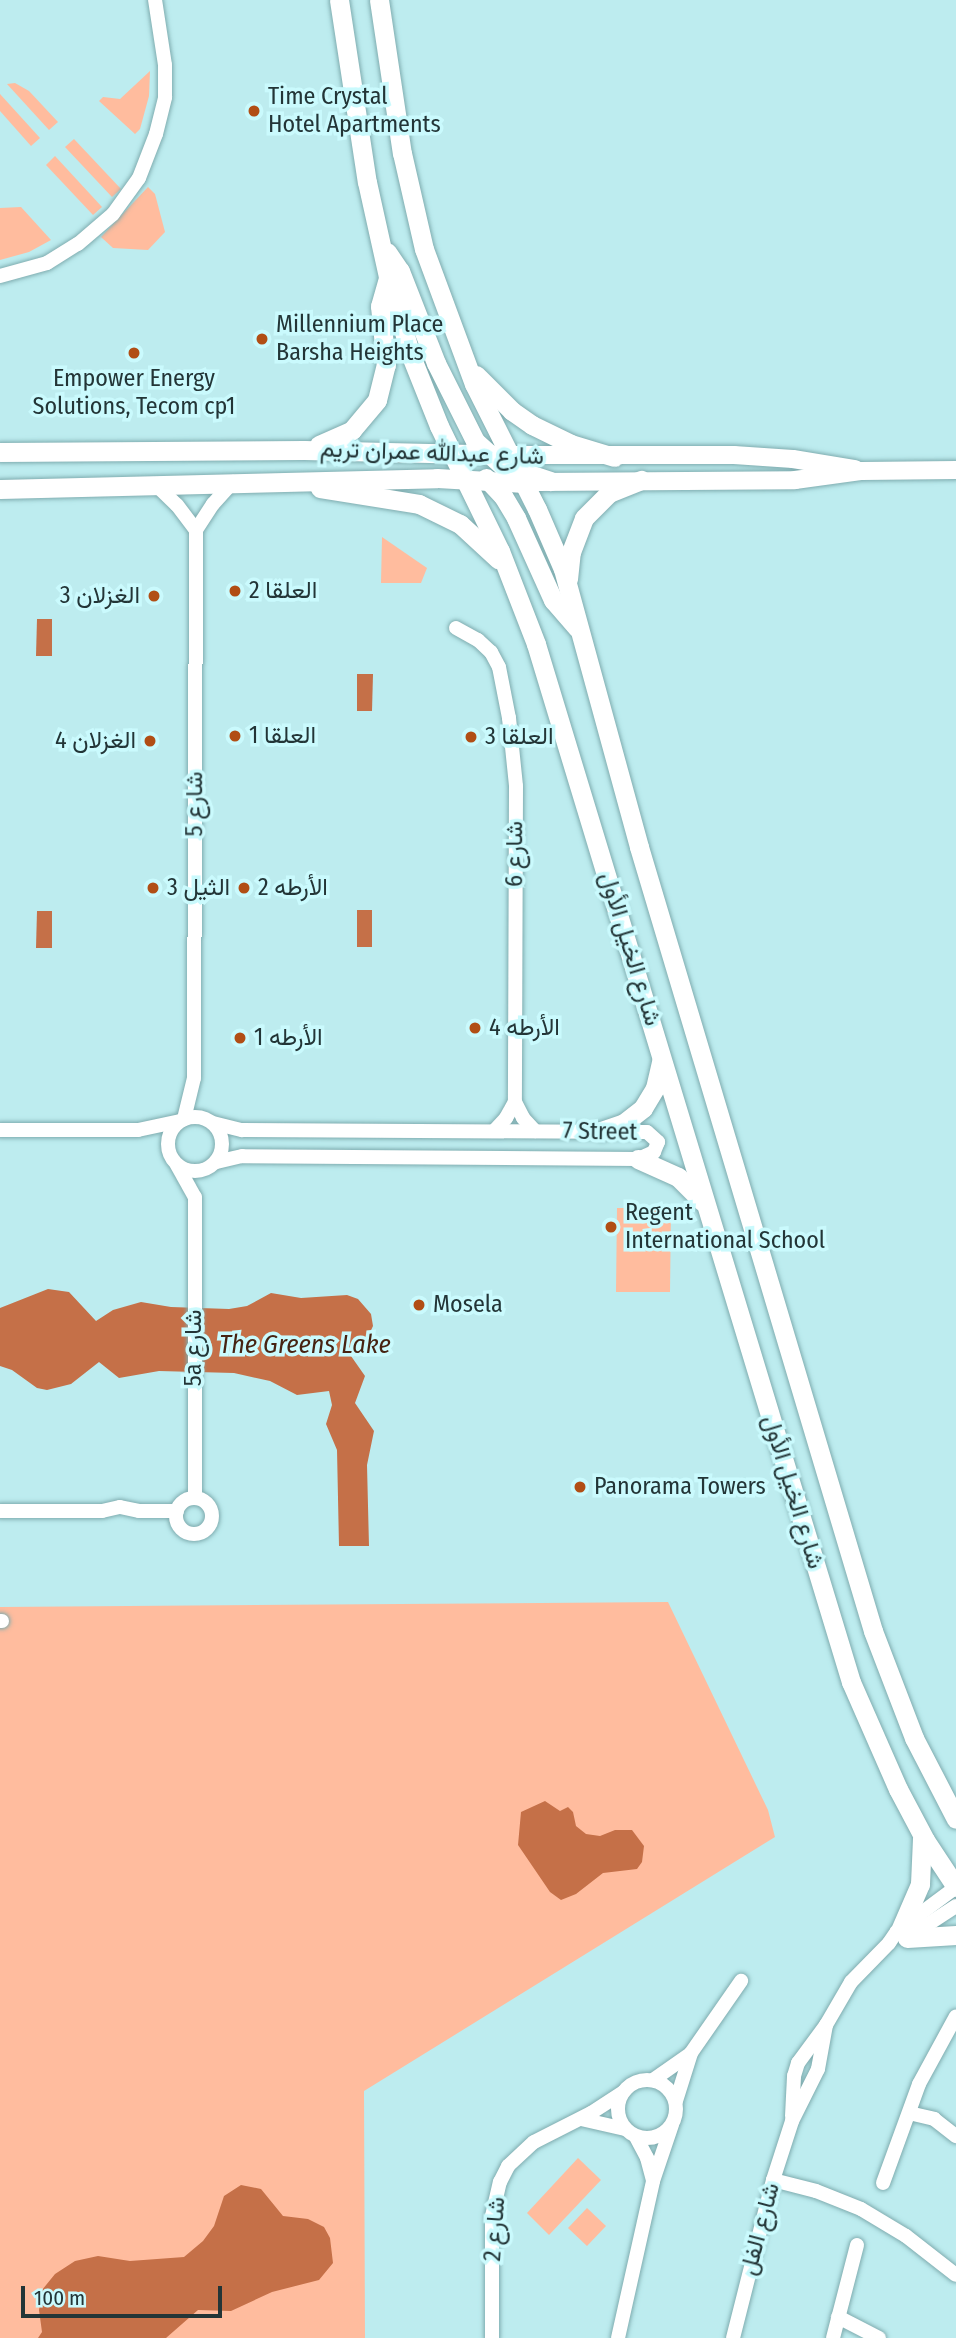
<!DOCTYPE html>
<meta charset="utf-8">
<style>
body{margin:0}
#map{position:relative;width:956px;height:2338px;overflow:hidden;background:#bdecef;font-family:"Fira Sans Condensed",Vazirmatn,sans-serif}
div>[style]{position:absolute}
.green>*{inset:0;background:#ffbc9e}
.water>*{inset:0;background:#c57048}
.roads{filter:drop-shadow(0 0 2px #7facaf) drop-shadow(0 0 2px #7facaf)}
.minor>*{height:14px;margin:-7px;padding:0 7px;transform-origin:7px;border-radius:7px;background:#fff}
.minor>.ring{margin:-7px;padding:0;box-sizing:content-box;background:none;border:14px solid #fff;border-radius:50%}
.tertiary>*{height:18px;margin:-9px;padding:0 9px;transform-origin:9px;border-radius:9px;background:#fff}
.secondary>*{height:19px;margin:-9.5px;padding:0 9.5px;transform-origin:9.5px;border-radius:9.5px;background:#fff}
.dots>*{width:19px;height:19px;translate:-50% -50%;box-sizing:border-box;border:4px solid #cafafd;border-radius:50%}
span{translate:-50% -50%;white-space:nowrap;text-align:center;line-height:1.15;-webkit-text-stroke:7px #cafafd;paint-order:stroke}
.poi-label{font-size:24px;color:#233537}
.left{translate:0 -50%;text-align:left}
.right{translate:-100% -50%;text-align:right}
.street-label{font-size:24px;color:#233537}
.water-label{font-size:26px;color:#462312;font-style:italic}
.scale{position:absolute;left:21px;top:2286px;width:201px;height:32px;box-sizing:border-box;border:4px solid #233537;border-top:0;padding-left:9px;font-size:21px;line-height:24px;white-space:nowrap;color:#233537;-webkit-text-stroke:5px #cafafd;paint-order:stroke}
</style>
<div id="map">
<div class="green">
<i style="clip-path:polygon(150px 71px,149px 96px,140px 129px,135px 134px,99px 101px,103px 97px,120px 99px)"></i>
<i style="clip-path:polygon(15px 83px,29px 91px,58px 122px,49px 130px,7px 84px)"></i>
<i style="clip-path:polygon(0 94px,40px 138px,31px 146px,0 111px)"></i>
<i style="clip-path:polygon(74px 139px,121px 189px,112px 197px,65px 147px)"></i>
<i style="clip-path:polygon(55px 156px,102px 207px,93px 215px,46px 165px)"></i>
<i style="clip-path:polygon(148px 187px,155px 194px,165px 232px,148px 250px,113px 248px,101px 237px)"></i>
<i style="clip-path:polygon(21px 207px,51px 240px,29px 252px,0 260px,0 208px)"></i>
<i style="clip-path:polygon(382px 537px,427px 568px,421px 583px,381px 583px)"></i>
<i style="clip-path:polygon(617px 1208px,671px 1208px,670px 1292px,616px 1292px)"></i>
<i style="clip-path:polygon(668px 1602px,768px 1810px,775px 1837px,364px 2091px,365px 2338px,0 2338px,0 1607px)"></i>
<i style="clip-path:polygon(578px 2158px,601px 2180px,549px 2235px,527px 2213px)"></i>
<i style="clip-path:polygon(587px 2208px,606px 2226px,587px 2246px,568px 2228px)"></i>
</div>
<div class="water">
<i style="clip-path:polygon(37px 619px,52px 619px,52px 656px,36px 656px)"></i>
<i style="clip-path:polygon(357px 674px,373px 674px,372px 711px,357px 711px)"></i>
<i style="clip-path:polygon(357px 910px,372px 910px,372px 947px,357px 947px)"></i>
<i style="clip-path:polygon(37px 911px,52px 911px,52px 948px,36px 948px)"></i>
<i style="clip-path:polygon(48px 1289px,69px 1292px,96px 1321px,113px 1310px,141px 1302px,171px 1307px,229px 1309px,247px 1306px,271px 1293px,301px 1298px,347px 1295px,358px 1299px,371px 1314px,373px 1326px,366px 1341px,351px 1356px,365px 1376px,355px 1403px,374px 1431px,367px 1465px,369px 1546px,339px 1546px,337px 1450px,326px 1424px,332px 1405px,329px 1391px,297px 1395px,270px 1381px,234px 1373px,159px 1371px,119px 1378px,99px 1362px,71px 1384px,47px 1390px,37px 1388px,12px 1370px,0 1366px,0 1308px)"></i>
<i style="clip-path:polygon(545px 1801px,560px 1811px,568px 1807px,573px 1812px,576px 1826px,586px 1834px,600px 1836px,615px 1830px,632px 1830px,644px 1846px,642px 1862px,637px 1869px,603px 1873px,576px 1894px,561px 1900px,550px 1892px,518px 1845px,521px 1812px)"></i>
<i style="clip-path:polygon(241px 2185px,261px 2189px,283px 2216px,308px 2219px,324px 2227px,330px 2238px,333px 2263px,319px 2280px,272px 2292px,231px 2311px,198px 2310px,166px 2338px,38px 2338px,42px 2332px,39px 2310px,42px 2290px,55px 2274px,75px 2261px,98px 2256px,130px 2261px,184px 2257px,203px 2241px,214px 2226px,224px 2196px)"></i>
</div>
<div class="roads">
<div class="minor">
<i style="left:0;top:276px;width:49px;rotate:-15.5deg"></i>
<i style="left:47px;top:263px;width:36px;rotate:-32deg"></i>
<i style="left:78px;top:244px;width:46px;rotate:-40.6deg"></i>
<i style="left:113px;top:214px;width:44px;rotate:-54.2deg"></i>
<i style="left:139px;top:178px;width:47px;rotate:-68.9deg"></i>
<i style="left:156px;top:134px;width:38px;rotate:-76deg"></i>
<i style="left:165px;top:97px;width:32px;rotate:-90deg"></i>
<i style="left:165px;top:65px;width:66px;rotate:-98.7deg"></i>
<i style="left:155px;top:484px;width:30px;rotate:44deg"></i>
<i style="left:177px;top:505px;width:31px;rotate:53deg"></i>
<i style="left:456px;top:628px;width:25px;rotate:29deg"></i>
<i style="left:478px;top:640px;width:18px;rotate:43deg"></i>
<i style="left:491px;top:652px;width:17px;rotate:62deg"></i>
<i style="left:499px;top:667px;width:52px;rotate:78.9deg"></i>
<i style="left:509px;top:718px;width:68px;rotate:84.1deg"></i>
<i style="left:516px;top:786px;width:316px;rotate:90.2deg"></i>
<i style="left:515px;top:1102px;width:18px;rotate:63deg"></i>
<i style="left:523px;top:1118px;width:18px;rotate:47deg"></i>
<i class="ring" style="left:168px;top:1117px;width:40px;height:40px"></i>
<i style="left:184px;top:1119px;width:42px;rotate:-76.3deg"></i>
<i style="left:194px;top:1078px;width:548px;rotate:-89.79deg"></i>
<i style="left:196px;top:530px;width:31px;rotate:-57deg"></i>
<i style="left:213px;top:504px;width:30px;rotate:-48deg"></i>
<i style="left:213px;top:1123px;width:30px;rotate:14deg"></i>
<i style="left:242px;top:1130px;width:405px;rotate:0.3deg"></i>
<i style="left:647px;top:1132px;width:15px;rotate:42deg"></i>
<i style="left:658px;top:1142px;width:11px;rotate:112deg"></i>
<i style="left:654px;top:1152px;width:17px;rotate:156deg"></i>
<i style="left:638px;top:1159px;width:396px;rotate:-179.6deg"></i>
<i style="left:242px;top:1156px;width:27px;rotate:167deg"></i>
<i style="left:0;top:1130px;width:138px"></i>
<i style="left:138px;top:1130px;width:43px;rotate:-12.1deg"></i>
<i style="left:494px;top:1131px;width:18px;rotate:-47deg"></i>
<i style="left:506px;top:1118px;width:18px;rotate:-61deg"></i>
<i style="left:177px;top:1165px;width:37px;rotate:61deg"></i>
<i style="left:195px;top:1197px;width:301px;rotate:90deg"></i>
<i class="ring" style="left:176px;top:1498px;width:22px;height:22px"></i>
<i style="left:0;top:1511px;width:102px"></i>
<i style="left:102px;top:1511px;width:18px;rotate:-13deg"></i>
<i style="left:120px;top:1507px;width:19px;rotate:12deg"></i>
<i style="left:139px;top:1511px;width:38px"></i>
<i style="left:0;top:1621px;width:2px"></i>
<i style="left:910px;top:1936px;width:55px;rotate:-33.1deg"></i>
<i class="ring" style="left:618px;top:2080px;width:44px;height:44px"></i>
<i style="left:653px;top:2080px;width:45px;rotate:-35.1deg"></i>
<i style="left:676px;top:2101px;width:50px;rotate:-72.6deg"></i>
<i style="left:691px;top:2053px;width:88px;rotate:-55.2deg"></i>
<i style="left:909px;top:2113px;width:26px;rotate:13deg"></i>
<i style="left:934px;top:2119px;width:28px;rotate:38deg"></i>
<i style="left:792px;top:2116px;width:40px;rotate:-87.1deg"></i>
<i style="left:794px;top:2076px;width:14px;rotate:-73deg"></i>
<i style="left:798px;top:2063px;width:47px;rotate:-53.6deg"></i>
<i style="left:826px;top:2025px;width:50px;rotate:-59.8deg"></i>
<i style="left:851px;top:1982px;width:54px;rotate:-45.7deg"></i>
<i style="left:889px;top:1943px;width:14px;rotate:-56deg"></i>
<i style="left:897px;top:1931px;width:74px;rotate:-36.7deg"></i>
<i style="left:581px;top:2119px;width:45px;rotate:12.8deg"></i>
<i style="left:636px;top:2137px;width:24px;rotate:62deg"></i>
<i style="left:647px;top:2158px;width:23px;rotate:75deg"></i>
<i style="left:773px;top:2180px;width:44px;rotate:14.3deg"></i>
<i style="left:816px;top:2191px;width:48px;rotate:21.8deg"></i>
<i style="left:861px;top:2209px;width:52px;rotate:31deg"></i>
<i style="left:906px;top:2236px;width:63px;rotate:38deg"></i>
<i style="left:883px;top:2183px;width:105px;rotate:-70deg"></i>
<i style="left:919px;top:2084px;width:77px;rotate:-61.4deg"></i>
<i style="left:838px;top:2317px;width:46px;rotate:27.1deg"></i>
<i style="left:492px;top:2338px;width:122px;rotate:-90deg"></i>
<i style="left:492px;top:2216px;width:35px;rotate:-77deg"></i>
<i style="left:500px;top:2182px;width:18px;rotate:-63deg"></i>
<i style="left:508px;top:2166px;width:35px;rotate:-43deg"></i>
<i style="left:534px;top:2142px;width:64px;rotate:-27deg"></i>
<i style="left:591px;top:2113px;width:38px;rotate:-33deg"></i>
<i style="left:618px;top:2338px;width:161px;rotate:-77.4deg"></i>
<i style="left:653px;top:2181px;width:59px;rotate:-71.3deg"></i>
<i style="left:733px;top:2338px;width:163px;rotate:-75.8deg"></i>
<i style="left:773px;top:2180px;width:62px;rotate:-72.1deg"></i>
<i style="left:792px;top:2121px;width:58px;rotate:-63.4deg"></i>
<i style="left:818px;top:2069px;width:45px;rotate:-79.7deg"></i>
<i style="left:833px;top:2338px;width:96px;rotate:-75.5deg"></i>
</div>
<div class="tertiary">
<i style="left:509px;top:455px;width:225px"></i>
<i style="left:734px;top:455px;width:59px;rotate:3.9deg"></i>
<i style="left:793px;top:459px;width:63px;rotate:9.2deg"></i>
<i style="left:538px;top:482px;width:257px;rotate:-0.4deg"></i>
<i style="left:795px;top:480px;width:68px;rotate:-7.7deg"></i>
<i style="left:862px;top:471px;width:94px;rotate:-0.6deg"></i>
</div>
<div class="secondary">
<i style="left:339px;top:0;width:184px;rotate:81.3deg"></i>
<i style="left:367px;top:182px;width:97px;rotate:77.5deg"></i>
<i style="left:388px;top:277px;width:82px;rotate:73.8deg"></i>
<i style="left:411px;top:356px;width:75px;rotate:68.2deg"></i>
<i style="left:439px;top:426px;width:139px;rotate:64deg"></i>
<i style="left:500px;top:551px;width:100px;rotate:68.8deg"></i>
<i style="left:536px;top:644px;width:1085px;rotate:73.12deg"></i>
<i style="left:851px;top:1682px;width:117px;rotate:66.3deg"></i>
<i style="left:898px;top:1789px;width:58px;rotate:62.1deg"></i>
<i style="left:925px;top:1840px;width:56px;rotate:56.6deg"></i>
<i style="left:379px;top:0;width:155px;rotate:81.5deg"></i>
<i style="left:402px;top:153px;width:98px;rotate:77.1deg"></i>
<i style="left:424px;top:249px;width:144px;rotate:69.7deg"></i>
<i style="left:474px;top:384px;width:140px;rotate:63.3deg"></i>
<i style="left:537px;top:509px;width:65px;rotate:66.6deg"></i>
<i style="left:563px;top:569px;width:288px;rotate:74.7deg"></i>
<i style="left:639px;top:847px;width:818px;rotate:73.38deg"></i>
<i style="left:873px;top:1631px;width:115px;rotate:69deg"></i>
<i style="left:914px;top:1738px;width:91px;rotate:62.6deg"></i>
<i style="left:387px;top:252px;width:23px;rotate:56deg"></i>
<i style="left:400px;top:271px;width:99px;rotate:68.6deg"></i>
<i style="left:436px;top:363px;width:87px;rotate:63.4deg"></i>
<i style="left:475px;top:441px;width:36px;rotate:42deg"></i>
<i style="left:502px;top:465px;width:51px;rotate:18.4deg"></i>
<i style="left:476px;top:375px;width:51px;rotate:45deg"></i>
<i style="left:512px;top:411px;width:24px;rotate:35deg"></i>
<i style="left:532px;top:425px;width:43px;rotate:26deg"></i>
<i style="left:571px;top:444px;width:45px;rotate:16.8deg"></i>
<i style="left:319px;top:445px;width:36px;rotate:-24deg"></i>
<i style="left:352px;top:430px;width:39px;rotate:-50deg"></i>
<i style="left:377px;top:400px;width:36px;rotate:-76deg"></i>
<i style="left:386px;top:365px;width:59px;rotate:-95.8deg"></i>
<i style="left:380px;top:306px;width:29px;rotate:-74deg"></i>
<i style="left:0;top:452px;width:304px;rotate:-0.4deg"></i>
<i style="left:304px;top:450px;width:205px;rotate:1.4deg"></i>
<i style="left:486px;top:478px;width:25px;rotate:47deg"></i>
<i style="left:503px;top:496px;width:26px;rotate:59deg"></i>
<i style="left:516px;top:518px;width:90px;rotate:65.7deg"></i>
<i style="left:553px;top:600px;width:37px;rotate:49deg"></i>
<i style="left:320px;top:488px;width:100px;rotate:9.2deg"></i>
<i style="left:419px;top:504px;width:46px;rotate:26deg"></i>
<i style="left:460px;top:524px;width:52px;rotate:42.6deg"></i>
<i style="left:0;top:489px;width:437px;rotate:-1.4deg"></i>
<i style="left:437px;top:478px;width:87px;rotate:3.3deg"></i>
<i style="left:568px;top:579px;width:27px;rotate:-84deg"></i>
<i style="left:571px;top:552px;width:36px;rotate:-69deg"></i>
<i style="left:584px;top:518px;width:35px;rotate:-45deg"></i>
<i style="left:609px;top:493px;width:35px;rotate:-22deg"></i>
<i style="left:601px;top:1131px;width:24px;rotate:-19deg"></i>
<i style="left:624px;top:1123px;width:24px;rotate:-38deg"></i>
<i style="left:643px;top:1108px;width:23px;rotate:-59deg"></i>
<i style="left:655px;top:1088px;width:28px;rotate:-77deg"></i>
<i style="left:638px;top:1159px;width:44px;rotate:24.2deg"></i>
<i style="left:678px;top:1177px;width:35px;rotate:45deg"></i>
<i style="left:901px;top:1928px;width:48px;rotate:-66.6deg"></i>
<i style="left:920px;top:1884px;width:46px;rotate:-87.5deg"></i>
<i style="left:907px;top:1938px;width:49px;rotate:-3.5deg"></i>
</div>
</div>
<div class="dots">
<i style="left:254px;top:111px;background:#b14e15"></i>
<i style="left:262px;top:339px;background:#b14e15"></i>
<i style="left:134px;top:353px;background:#b14e15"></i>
<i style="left:235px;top:591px;background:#b14e15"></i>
<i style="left:154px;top:596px;background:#b14e15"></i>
<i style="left:235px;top:736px;background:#b14e15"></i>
<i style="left:471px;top:737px;background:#b14e15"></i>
<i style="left:150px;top:741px;background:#b14e15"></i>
<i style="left:153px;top:888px;background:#b14e15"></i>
<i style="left:244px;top:888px;background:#b14e15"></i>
<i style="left:475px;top:1028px;background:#b14e15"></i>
<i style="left:240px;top:1038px;background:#b14e15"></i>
<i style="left:611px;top:1227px;background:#b14e15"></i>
<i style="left:419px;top:1305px;background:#b14e15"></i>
<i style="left:580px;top:1487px;background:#b14e15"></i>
</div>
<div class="poi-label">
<span class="left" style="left:268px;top:111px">Time Crystal<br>Hotel Apartments</span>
<span class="left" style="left:276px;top:339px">Millennium Place<br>Barsha Heights</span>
<span style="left:134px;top:393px">Empower Energy<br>Solutions, Tecom cp1</span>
<span class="left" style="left:249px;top:591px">العلقا 2</span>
<span class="right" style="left:140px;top:596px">الغزلان 3</span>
<span class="left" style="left:249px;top:736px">العلقا 1</span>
<span class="left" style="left:485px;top:737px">العلقا 3</span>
<span class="right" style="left:136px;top:741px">الغزلان 4</span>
<span class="left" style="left:167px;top:888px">الثيل 3</span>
<span class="left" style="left:258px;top:888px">الأرطه 2</span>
<span class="left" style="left:489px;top:1028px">الأرطه 4</span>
<span class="left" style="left:254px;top:1038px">الأرطه 1</span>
<span class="left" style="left:625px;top:1227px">Regent<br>International School</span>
<span class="left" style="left:433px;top:1305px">Mosela</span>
<span class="left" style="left:594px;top:1487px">Panorama Towers</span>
</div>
<div class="street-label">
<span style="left:432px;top:453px;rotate:2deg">شارع عبدالله عمران تريم</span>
<span style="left:195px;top:804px;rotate:-90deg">شارع 5</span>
<span style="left:515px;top:854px;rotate:-90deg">شارع 6</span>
<span style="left:630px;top:949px;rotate:73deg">شارع الخيل الأول</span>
<span style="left:600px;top:1132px;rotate:1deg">7 Street</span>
<span style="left:194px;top:1348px;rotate:-90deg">5a شارع</span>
<span style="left:793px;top:1492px;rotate:73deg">شارع الخيل الأول</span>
<span style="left:495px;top:2229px;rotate:-86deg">شارع 2</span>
<span style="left:760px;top:2229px;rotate:-75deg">شارع الفل</span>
</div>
<div class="water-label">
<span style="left:305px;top:1345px">The Greens Lake</span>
</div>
<div class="scale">100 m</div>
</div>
